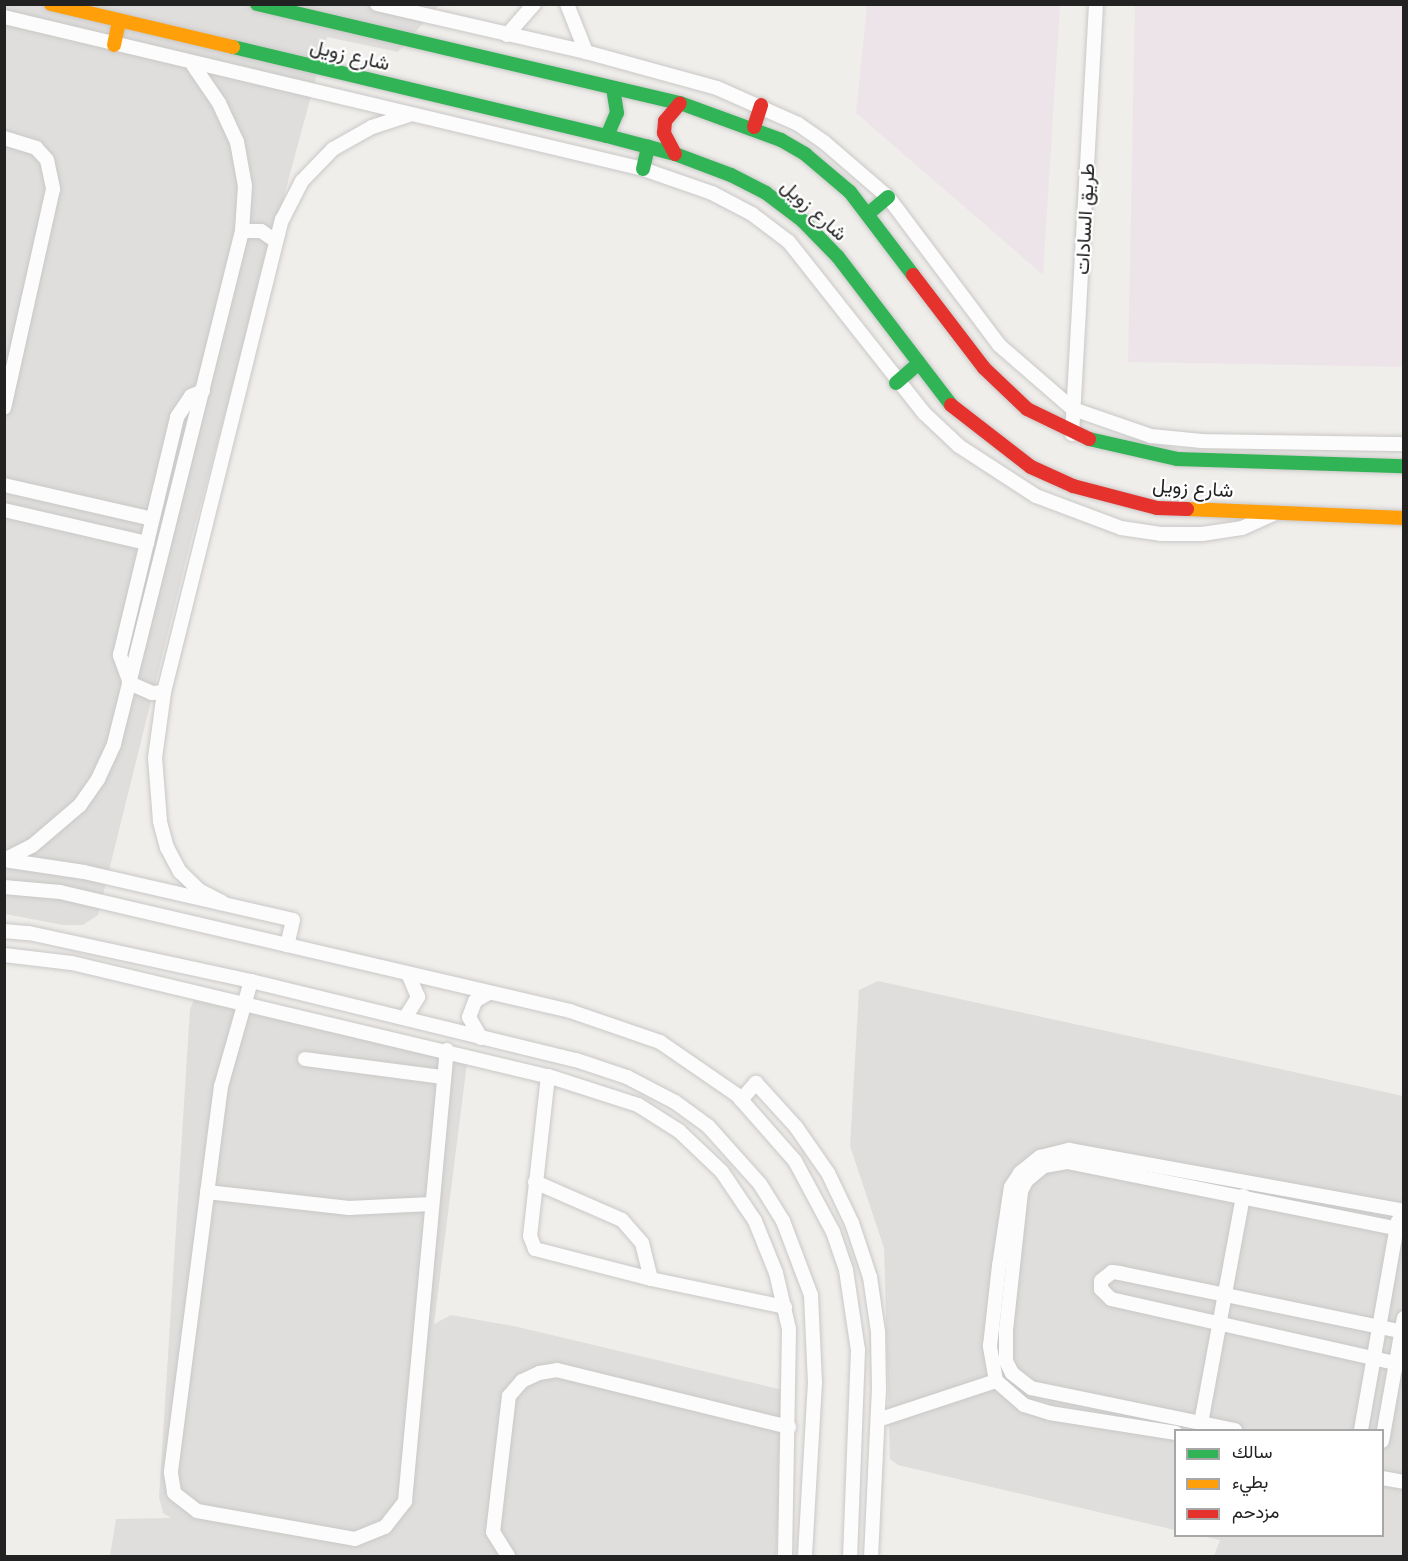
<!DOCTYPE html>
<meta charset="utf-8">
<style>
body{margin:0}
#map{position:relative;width:1408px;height:1561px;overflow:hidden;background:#f0eeeb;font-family:"Nunito Sans",Vazirmatn,sans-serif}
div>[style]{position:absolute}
.residential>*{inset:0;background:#dfdedc}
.industrial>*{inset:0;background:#ede4e9}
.roads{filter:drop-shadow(0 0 2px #c9c8c7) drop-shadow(0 0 2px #c9c8c7)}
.street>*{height:14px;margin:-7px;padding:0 7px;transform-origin:7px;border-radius:7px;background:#fdfcfc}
.fast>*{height:14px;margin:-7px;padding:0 7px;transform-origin:7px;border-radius:7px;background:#30b455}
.slow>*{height:14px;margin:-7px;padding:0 7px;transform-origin:7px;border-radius:7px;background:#ff9f0a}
.jam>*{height:14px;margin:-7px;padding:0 7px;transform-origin:7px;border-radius:7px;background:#e5322d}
span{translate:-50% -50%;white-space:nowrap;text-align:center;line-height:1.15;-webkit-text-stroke:4.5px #fff;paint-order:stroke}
.street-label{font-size:20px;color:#222}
.frame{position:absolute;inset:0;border:6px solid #222;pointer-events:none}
.legend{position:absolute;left:1174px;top:1429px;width:210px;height:108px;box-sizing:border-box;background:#fff;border:2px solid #a7a7a7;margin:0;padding:8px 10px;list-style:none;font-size:18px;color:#222}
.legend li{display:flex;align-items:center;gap:12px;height:30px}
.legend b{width:30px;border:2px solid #a7a7a7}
</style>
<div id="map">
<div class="residential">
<i style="clip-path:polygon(4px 5px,439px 5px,398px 52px,327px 37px,191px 540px,98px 915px,83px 925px,63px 925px,5px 914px)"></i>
<i style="clip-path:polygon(878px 981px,1403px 1096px,1403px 1556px,1214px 1556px,1220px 1540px,1201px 1536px,1382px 1536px,1382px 1430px,1176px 1430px,1175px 1530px,898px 1465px,890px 1459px,884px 1248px,850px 1146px,859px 990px)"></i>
<i style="clip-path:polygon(194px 1000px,467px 1063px,434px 1324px,451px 1315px,518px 1327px,783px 1390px,787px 1396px,776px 1556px,110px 1556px,116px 1519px,171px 1518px,163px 1513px,159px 1497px,190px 1009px)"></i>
</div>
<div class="industrial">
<i style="clip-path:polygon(867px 5px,1060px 5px,1043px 275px,856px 113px)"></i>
<i style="clip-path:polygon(1135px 5px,1403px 5px,1403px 367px,1128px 362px)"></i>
</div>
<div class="roads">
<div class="street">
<i style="left:377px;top:4px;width:214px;rotate:12.9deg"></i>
<i style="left:586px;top:52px;width:136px;rotate:15.4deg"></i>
<i style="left:717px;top:88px;width:89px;rotate:24deg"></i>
<i style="left:798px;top:124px;width:32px;rotate:35deg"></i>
<i style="left:824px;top:142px;width:84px;rotate:40.7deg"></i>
<i style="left:888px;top:197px;width:185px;rotate:53.1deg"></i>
<i style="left:999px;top:345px;width:98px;rotate:40.9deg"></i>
<i style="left:1073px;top:409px;width:83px;rotate:19.1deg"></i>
<i style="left:1151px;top:436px;width:51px;rotate:5.6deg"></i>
<i style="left:1202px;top:441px;width:202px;rotate:0.9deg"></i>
<i style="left:567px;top:4px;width:52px;rotate:68.4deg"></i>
<i style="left:4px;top:17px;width:657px;rotate:13.38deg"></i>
<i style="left:643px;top:169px;width:73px;rotate:19.2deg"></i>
<i style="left:712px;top:193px;width:45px;rotate:27.7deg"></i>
<i style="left:752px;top:214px;width:46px;rotate:37.1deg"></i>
<i style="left:789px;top:242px;width:218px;rotate:51.7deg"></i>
<i style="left:924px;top:413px;width:48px;rotate:43.3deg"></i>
<i style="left:959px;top:446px;width:92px;rotate:33deg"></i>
<i style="left:1036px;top:496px;width:91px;rotate:20.6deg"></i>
<i style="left:1121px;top:528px;width:40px;rotate:8.5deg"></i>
<i style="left:1161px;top:534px;width:41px"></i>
<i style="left:1202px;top:534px;width:40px;rotate:-8.5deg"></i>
<i style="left:1242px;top:528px;width:34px;rotate:-24deg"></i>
<i style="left:507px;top:35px;width:41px;rotate:-48.9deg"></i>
<i style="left:4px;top:138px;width:34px;rotate:17deg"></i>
<i style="left:36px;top:148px;width:16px;rotate:47deg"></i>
<i style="left:47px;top:160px;width:30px;rotate:78deg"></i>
<i style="left:53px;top:189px;width:224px;rotate:102.6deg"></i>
<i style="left:242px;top:231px;width:19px"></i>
<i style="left:261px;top:231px;width:18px;rotate:34deg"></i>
<i style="left:1072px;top:434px;width:431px;rotate:-86.8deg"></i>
<i style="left:4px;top:485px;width:152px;rotate:12.9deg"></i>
<i style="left:4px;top:510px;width:147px;rotate:13deg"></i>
<i style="left:164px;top:692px;width:12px;rotate:175deg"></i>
<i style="left:152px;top:693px;width:24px;rotate:-156deg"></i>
<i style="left:130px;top:683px;width:30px;rotate:-110deg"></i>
<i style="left:120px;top:655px;width:245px;rotate:-76.5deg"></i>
<i style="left:177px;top:417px;width:25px;rotate:-56deg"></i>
<i style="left:191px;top:396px;width:13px;rotate:-23deg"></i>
<i style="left:4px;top:860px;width:31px;rotate:-27deg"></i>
<i style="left:32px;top:846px;width:63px;rotate:-40.5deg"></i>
<i style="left:80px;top:805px;width:32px;rotate:-55deg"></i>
<i style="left:98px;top:779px;width:38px;rotate:-65deg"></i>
<i style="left:114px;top:744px;width:529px;rotate:-75.99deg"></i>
<i style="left:242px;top:231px;width:45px;rotate:-86.2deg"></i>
<i style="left:245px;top:186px;width:45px;rotate:-100.3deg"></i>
<i style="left:237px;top:142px;width:43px;rotate:-114.8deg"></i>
<i style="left:219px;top:103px;width:46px;rotate:-124.4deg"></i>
<i style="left:4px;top:860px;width:81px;rotate:8.5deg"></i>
<i style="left:84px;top:872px;width:214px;rotate:12.9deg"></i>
<i style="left:293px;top:920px;width:26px;rotate:103deg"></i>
<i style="left:4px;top:887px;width:56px;rotate:5.1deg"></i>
<i style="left:60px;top:892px;width:524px;rotate:13.13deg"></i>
<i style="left:570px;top:1011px;width:95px;rotate:19deg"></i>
<i style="left:660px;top:1042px;width:93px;rotate:34.5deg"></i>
<i style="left:737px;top:1095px;width:88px;rotate:48.7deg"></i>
<i style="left:795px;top:1161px;width:81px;rotate:61.8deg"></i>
<i style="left:833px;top:1232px;width:40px;rotate:71.1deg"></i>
<i style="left:846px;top:1270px;width:81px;rotate:81.5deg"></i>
<i style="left:858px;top:1350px;width:206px;rotate:92.2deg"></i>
<i style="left:222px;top:902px;width:25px;rotate:-153deg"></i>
<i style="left:200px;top:891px;width:28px;rotate:-136deg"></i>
<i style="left:180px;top:872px;width:27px;rotate:-118deg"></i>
<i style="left:167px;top:848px;width:28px;rotate:-105deg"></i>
<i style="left:160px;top:821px;width:63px;rotate:-94.5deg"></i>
<i style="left:155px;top:758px;width:67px;rotate:-82.2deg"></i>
<i style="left:164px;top:692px;width:487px;rotate:-76deg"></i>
<i style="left:282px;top:220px;width:44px;rotate:-62.9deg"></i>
<i style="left:302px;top:181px;width:45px;rotate:-45.9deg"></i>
<i style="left:333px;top:149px;width:45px;rotate:-29.4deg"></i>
<i style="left:372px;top:127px;width:38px;rotate:-18deg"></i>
<i style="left:4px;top:931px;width:25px;rotate:5deg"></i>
<i style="left:29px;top:933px;width:227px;rotate:12.2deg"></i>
<i style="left:251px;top:981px;width:334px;rotate:13.7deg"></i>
<i style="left:576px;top:1060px;width:54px;rotate:18.4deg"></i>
<i style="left:627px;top:1077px;width:54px;rotate:27.5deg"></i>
<i style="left:675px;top:1102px;width:41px;rotate:36deg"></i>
<i style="left:708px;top:1126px;width:78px;rotate:48.1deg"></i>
<i style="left:760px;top:1184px;width:44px;rotate:58.1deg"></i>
<i style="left:783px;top:1221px;width:79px;rotate:69.3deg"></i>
<i style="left:811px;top:1295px;width:87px;rotate:87.4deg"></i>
<i style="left:815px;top:1382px;width:174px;rotate:93.3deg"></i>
<i style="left:4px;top:955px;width:68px;rotate:6.7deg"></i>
<i style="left:72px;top:963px;width:489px;rotate:13.4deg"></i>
<i style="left:548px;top:1076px;width:95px;rotate:17.9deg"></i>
<i style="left:638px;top:1105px;width:49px;rotate:32.4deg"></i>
<i style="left:679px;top:1131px;width:59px;rotate:43.6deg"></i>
<i style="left:722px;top:1172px;width:59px;rotate:56deg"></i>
<i style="left:755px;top:1221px;width:56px;rotate:68deg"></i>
<i style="left:776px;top:1273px;width:57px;rotate:76.9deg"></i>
<i style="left:789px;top:1329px;width:227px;rotate:91deg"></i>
<i style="left:251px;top:981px;width:109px;rotate:105.9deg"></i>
<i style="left:221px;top:1086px;width:390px;rotate:97.4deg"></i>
<i style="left:171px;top:1473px;width:20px;rotate:81deg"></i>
<i style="left:174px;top:1493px;width:29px;rotate:38deg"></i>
<i style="left:197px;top:1511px;width:160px;rotate:10deg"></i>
<i style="left:355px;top:1539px;width:32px;rotate:-22deg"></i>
<i style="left:385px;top:1527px;width:33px;rotate:-52deg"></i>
<i style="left:405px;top:1501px;width:453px;rotate:-84.7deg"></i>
<i style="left:405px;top:1018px;width:25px;rotate:-58deg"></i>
<i style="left:418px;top:997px;width:25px;rotate:-113deg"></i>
<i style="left:481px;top:1038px;width:24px;rotate:-120deg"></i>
<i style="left:469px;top:1017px;width:17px;rotate:-69deg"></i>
<i style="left:475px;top:1001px;width:16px;rotate:-30deg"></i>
<i style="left:305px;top:1059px;width:138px;rotate:7.5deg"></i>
<i style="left:548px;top:1076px;width:161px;rotate:96.4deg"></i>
<i style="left:530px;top:1236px;width:14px;rotate:69deg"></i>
<i style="left:535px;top:1249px;width:120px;rotate:14.5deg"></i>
<i style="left:651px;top:1279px;width:137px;rotate:11.8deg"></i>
<i style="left:741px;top:1100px;width:23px;rotate:-49deg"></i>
<i style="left:756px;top:1083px;width:59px;rotate:47.7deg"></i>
<i style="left:796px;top:1127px;width:56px;rotate:55.2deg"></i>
<i style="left:828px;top:1173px;width:55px;rotate:64.4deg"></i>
<i style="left:852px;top:1223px;width:57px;rotate:71.6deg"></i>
<i style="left:870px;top:1277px;width:56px;rotate:81.7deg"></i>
<i style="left:878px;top:1332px;width:56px;rotate:89deg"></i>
<i style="left:879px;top:1388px;width:168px;rotate:92.7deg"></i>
<i style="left:535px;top:1182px;width:95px;rotate:23.6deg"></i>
<i style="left:622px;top:1220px;width:30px;rotate:49deg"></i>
<i style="left:642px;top:1243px;width:37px;rotate:76deg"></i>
<i style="left:207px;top:1192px;width:143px;rotate:6.4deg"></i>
<i style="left:349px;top:1208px;width:82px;rotate:-2.8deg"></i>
<i style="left:1404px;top:1332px;width:290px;rotate:-168.3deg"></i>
<i style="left:1120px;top:1273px;width:8px;rotate:-173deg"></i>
<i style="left:1112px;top:1272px;width:14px;rotate:141deg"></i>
<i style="left:1101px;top:1281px;width:8px;rotate:90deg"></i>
<i style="left:1101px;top:1289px;width:14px;rotate:45deg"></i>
<i style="left:1111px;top:1299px;width:300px;rotate:12.7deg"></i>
<i style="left:878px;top:1420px;width:124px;rotate:-18.3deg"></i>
<i style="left:1201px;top:1423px;width:231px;rotate:-79.5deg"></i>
<i style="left:1235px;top:1430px;width:208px;rotate:-168.4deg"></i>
<i style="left:1031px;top:1388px;width:24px;rotate:-142deg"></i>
<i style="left:1012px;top:1373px;width:13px;rotate:-117deg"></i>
<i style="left:1006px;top:1361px;width:31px;rotate:-90deg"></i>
<i style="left:1006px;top:1330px;width:140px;rotate:-83.8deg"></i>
<i style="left:1021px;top:1191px;width:11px;rotate:-63deg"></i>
<i style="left:1026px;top:1181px;width:23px;rotate:-40deg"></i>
<i style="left:1044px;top:1166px;width:23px;rotate:-10deg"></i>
<i style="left:1067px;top:1162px;width:344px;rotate:11.4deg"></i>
<i style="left:1361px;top:1430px;width:212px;rotate:-80deg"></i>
<i style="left:1176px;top:1433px;width:128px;rotate:-171deg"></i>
<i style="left:1050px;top:1413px;width:27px;rotate:-163deg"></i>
<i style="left:1024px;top:1405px;width:37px;rotate:-139deg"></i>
<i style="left:996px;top:1381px;width:36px;rotate:-100deg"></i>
<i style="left:990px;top:1346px;width:81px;rotate:-83.6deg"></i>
<i style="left:999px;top:1266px;width:80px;rotate:-81.4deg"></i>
<i style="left:1011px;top:1187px;width:17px;rotate:-57deg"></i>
<i style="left:1020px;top:1173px;width:26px;rotate:-39deg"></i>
<i style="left:1040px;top:1157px;width:30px;rotate:-14deg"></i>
<i style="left:1069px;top:1150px;width:341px;rotate:10.3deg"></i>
<i style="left:1382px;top:1441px;width:125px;rotate:-79.9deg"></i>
<i style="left:1382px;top:1478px;width:22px;rotate:10deg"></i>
<i style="left:508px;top:1556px;width:28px;rotate:-122deg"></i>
<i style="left:493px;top:1532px;width:137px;rotate:-83.3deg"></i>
<i style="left:509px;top:1396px;width:20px;rotate:-49deg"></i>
<i style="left:522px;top:1381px;width:19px;rotate:-25deg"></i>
<i style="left:539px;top:1373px;width:18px;rotate:-9deg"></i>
<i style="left:557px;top:1370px;width:239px;rotate:13.8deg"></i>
</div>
<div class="fast">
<i style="left:257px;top:4px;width:434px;rotate:13.2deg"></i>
<i style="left:680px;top:103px;width:108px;rotate:20.1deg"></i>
<i style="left:781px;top:140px;width:28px;rotate:30deg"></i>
<i style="left:805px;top:154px;width:59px;rotate:40.2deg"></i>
<i style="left:850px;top:192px;width:104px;rotate:52.8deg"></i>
<i style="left:233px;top:47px;width:384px;rotate:13.4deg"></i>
<i style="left:607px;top:136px;width:70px;rotate:14.8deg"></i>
<i style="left:675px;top:154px;width:60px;rotate:20.6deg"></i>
<i style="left:731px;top:175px;width:39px;rotate:27deg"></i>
<i style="left:766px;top:193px;width:46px;rotate:37.1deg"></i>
<i style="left:803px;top:221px;width:50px;rotate:45.8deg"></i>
<i style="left:838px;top:257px;width:186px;rotate:52.6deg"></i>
<i style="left:607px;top:136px;width:25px;rotate:-67deg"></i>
<i style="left:617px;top:113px;width:25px;rotate:-99deg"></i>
<i style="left:643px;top:169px;width:23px;rotate:-77deg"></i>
<i style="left:869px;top:213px;width:25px;rotate:-40deg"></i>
<i style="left:896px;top:383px;width:29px;rotate:-41deg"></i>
<i style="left:1089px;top:439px;width:90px;rotate:12.8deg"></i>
<i style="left:1177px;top:459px;width:227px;rotate:1.8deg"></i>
</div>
<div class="slow">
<i style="left:51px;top:4px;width:187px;rotate:13.3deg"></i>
<i style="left:114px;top:45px;width:25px;rotate:-78deg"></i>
<i style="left:1187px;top:509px;width:217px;rotate:2.4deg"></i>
</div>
<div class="jam">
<i style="left:754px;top:127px;width:23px;rotate:-72deg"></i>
<i style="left:675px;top:154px;width:24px;rotate:-118deg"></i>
<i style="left:664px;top:133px;width:12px;rotate:-85deg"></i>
<i style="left:665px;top:121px;width:23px;rotate:-50deg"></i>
<i style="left:913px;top:275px;width:117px;rotate:52.6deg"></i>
<i style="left:984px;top:368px;width:59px;rotate:43.6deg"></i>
<i style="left:1027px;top:409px;width:69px;rotate:25.8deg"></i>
<i style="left:951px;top:405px;width:101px;rotate:37.8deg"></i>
<i style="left:1031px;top:467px;width:46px;rotate:24.3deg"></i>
<i style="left:1073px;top:486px;width:87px;rotate:14.7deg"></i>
<i style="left:1157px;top:508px;width:30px;rotate:2deg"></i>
</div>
</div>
<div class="street-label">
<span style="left:350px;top:55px;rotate:13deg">شارع زويل</span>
<span style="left:814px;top:210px;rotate:42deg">شارع زويل</span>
<span style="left:1085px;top:219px;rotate:-87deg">طريق السادات</span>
<span style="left:1193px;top:488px;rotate:4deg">شارع زويل</span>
</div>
<div class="frame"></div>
<ul class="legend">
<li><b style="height:8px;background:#30b455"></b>سالك</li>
<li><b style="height:8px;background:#ff9f0a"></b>بطيء</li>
<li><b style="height:8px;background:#e5322d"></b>مزدحم</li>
</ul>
</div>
